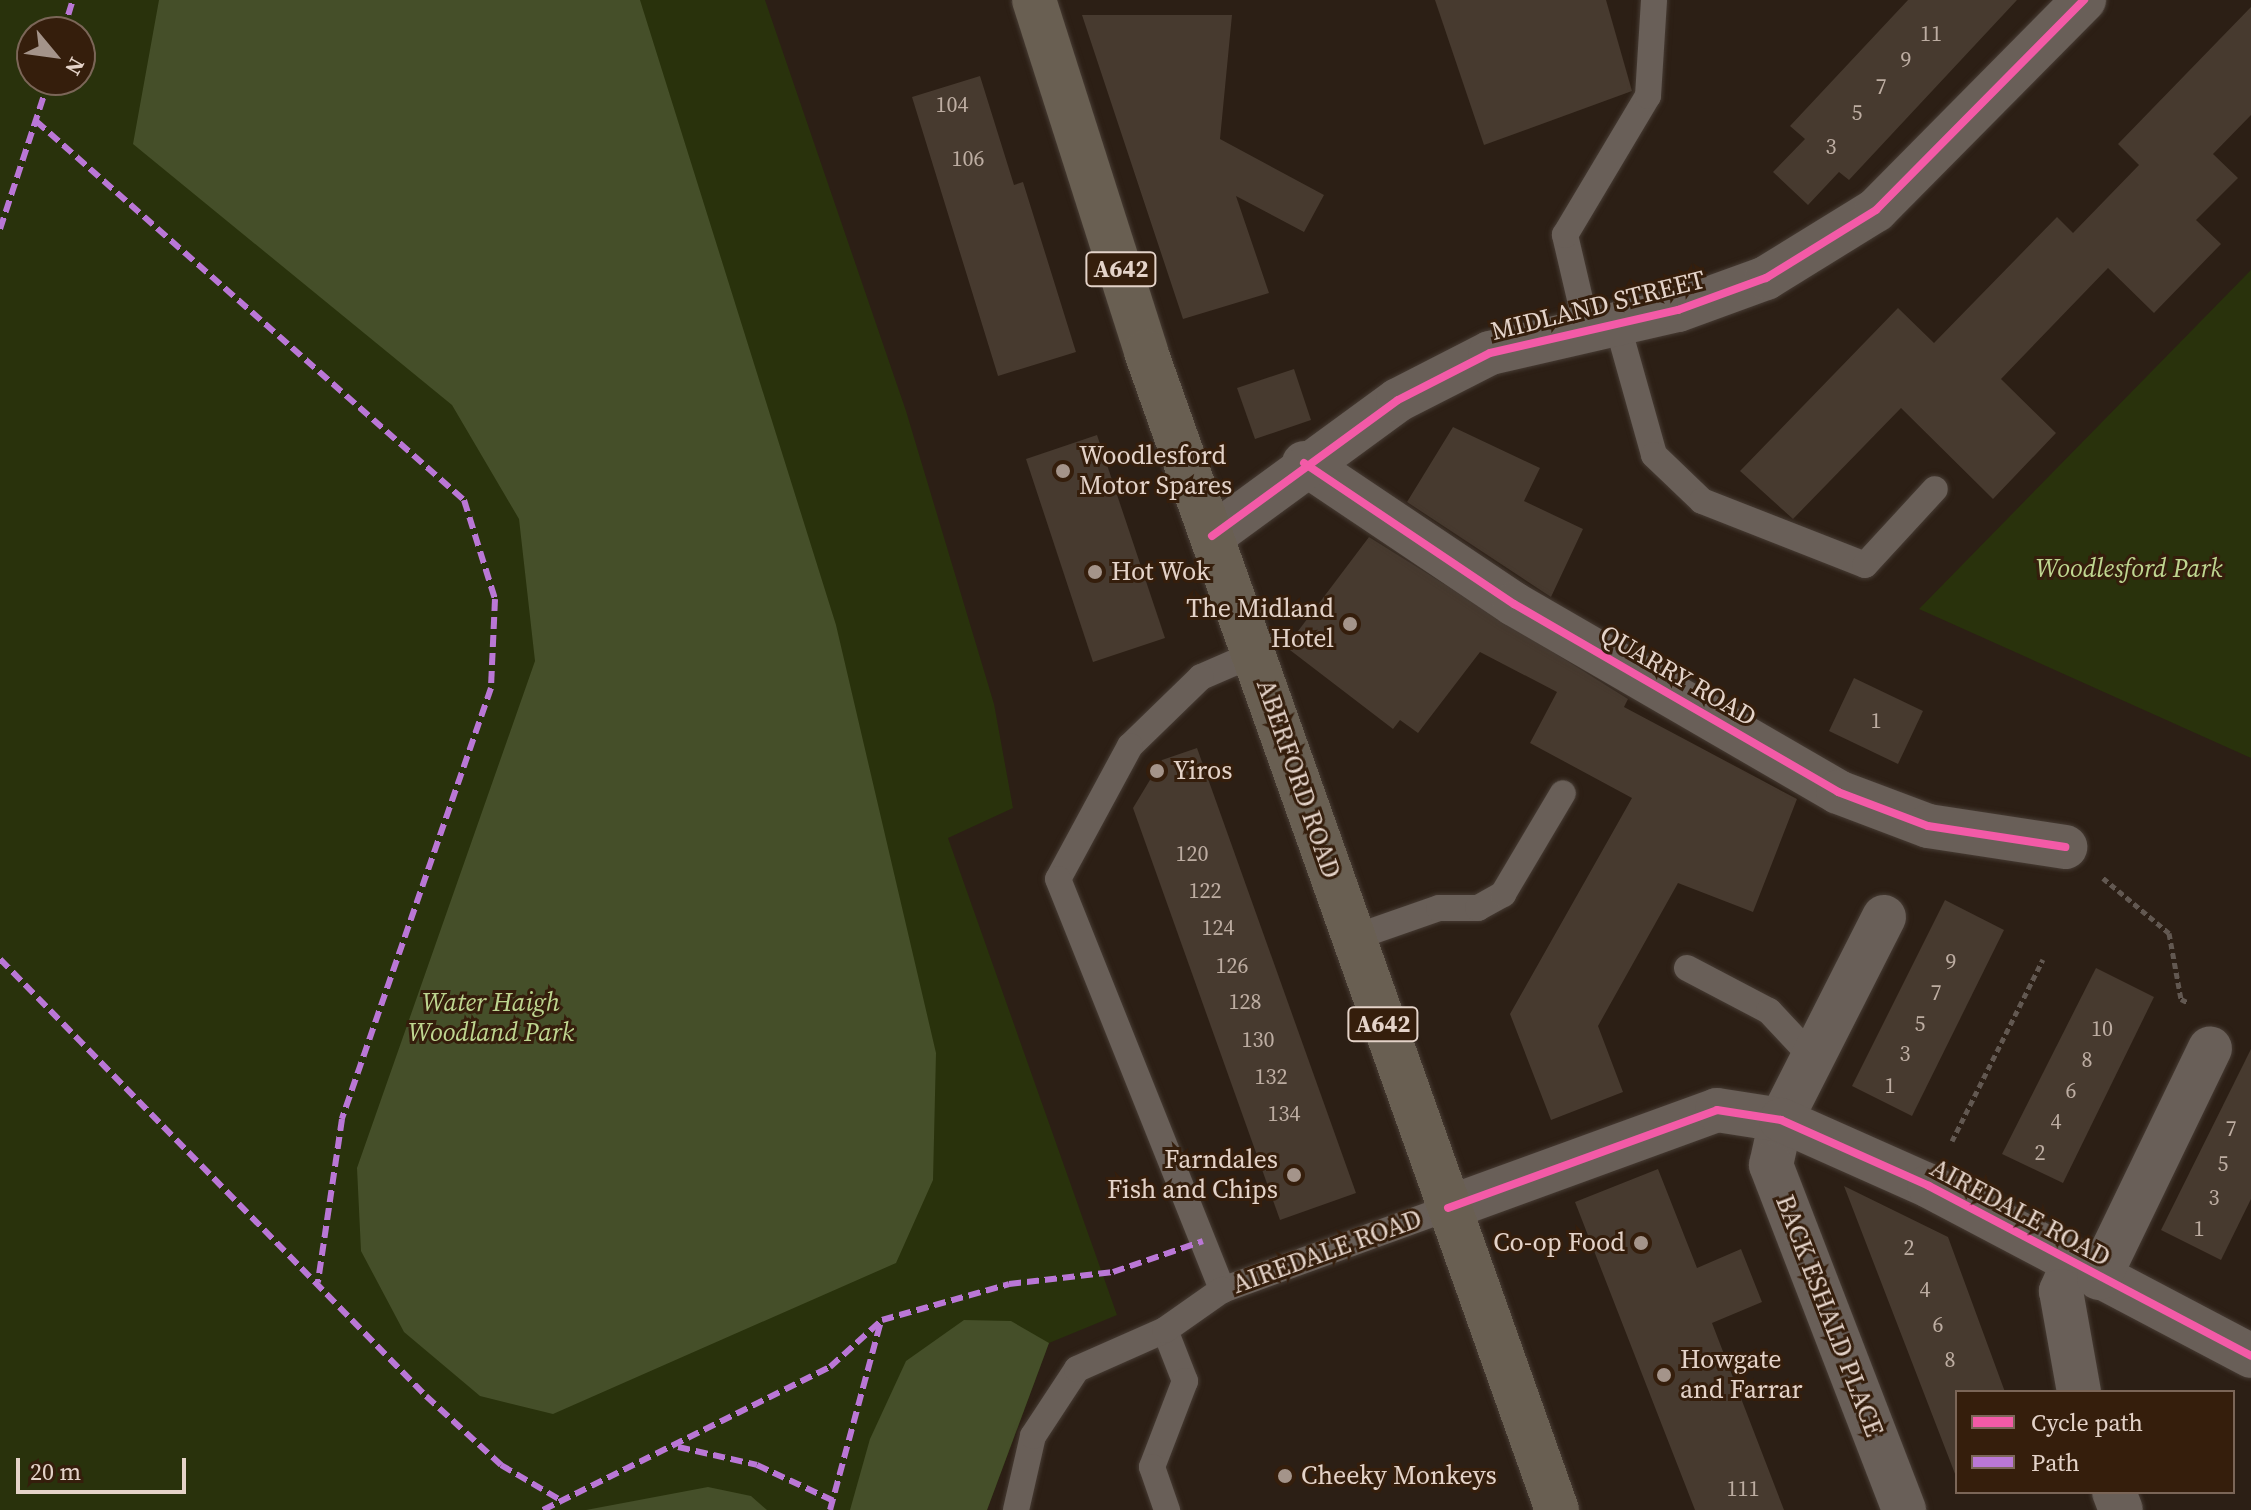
<!DOCTYPE html>
<style>
body{margin:0}
#map{position:relative;width:2251px;height:1510px;overflow:hidden;background:#2c1f15;font-family:"Source Serif 4",serif}
div>[style]{position:absolute}
.green>*{inset:0;background:#29320c}
.forest>*{inset:0;background:#454f29}
.building>*{inset:0;background:#473a2f}
.path>*{height:5px;margin-top:-2.5px;transform-origin:0;background:repeating-linear-gradient(90deg,#625851 0 6px,transparent 0 10px)}
.roads{filter:drop-shadow(0 0 2px #463b33) drop-shadow(0 0 2px #463b33)}
.service>*{height:26px;margin:-13px;padding:0 13px;transform-origin:13px;border-radius:13px;background:#695f58}
.minor>*{height:44px;margin:-22px;padding:0 22px;transform-origin:22px;border-radius:22px;background:#695f58}
.tertiary>*{height:44px;margin:-22px;padding:0 22px;transform-origin:22px;border-radius:22px;background:#695f58}
.primary>*{height:44px;margin:-22px;padding:0 22px;transform-origin:22px;border-radius:22px;background:#695f52}
.quiet>*{height:6px;margin-top:-3px;transform-origin:0;background:repeating-linear-gradient(90deg,#ba77d6 0 12px,transparent 0 18px)}
.cycleway>*{height:8px;margin:-4px;padding:0 4px;transform-origin:4px;border-radius:4px;background:#f35aa7}
.dots>*{width:22px;height:22px;translate:-50% -50%;box-sizing:border-box;border:4px solid #351e0c;border-radius:50%}
span{translate:-50% -50%;white-space:nowrap;text-align:center;line-height:1.15;-webkit-text-stroke:6px #351e0c;paint-order:stroke}
.number-label{font-size:22px;color:#bdada2}
.number-label span{-webkit-text-stroke-width:0}
.shield-label span{padding:2px 6px;background:#351e0c;border:2px solid;border-radius:6px;-webkit-text-stroke-width:0}
.shield-label{font-size:24px;color:#e4d3c9;font-weight:700}
.street-label{font-size:26px;color:#e4d3c9}
.poi-label{font-size:26px;color:#e4d3c9}
.left{translate:0 -50%;text-align:left}
.right{translate:-100% -50%;text-align:right}
.park-label{font-size:26px;color:#bed690;font-style:italic}
.legend{position:absolute;left:1955px;top:1390px;width:280px;height:104px;box-sizing:border-box;background:#351e0c;border:2px solid #7b6658;margin:0;padding:10px 14px;list-style:none;font-size:24px;color:#e4d3c9}
.legend li{display:flex;align-items:center;gap:16px;height:40px}
.legend b{width:40px;border:2px solid #7b6658}
.north{position:absolute;left:16px;top:16px;width:80px;height:80px;box-sizing:border-box;background:#351e0c;border:2px solid #7b6658;border-radius:50%;rotate:119deg;font-size:22px;font-weight:700;line-height:32px;text-align:center;color:#e4d3c9}
.north::after{content:'';display:block;margin:auto;width:28px;height:36px;background:#a4948a;clip-path:polygon(50% 0,100% 100%,50% 72%,0 100%)}
.scale{position:absolute;left:16px;top:1458px;width:170px;height:36px;box-sizing:border-box;border:4px solid #e4d3c9;border-top:0;padding-left:10px;font-size:24px;line-height:28px;white-space:nowrap;color:#e4d3c9;-webkit-text-stroke:6px #351e0c;paint-order:stroke}
</style>
<div id="map">
<div class="green">
<i style="clip-path:polygon(evenodd,0 0,765px 0,906px 411px,994px 704px,1013px 808px,948px 838px,1117px 1315px,1049px 1343px,987px 1510px,0 1510px,0 0,32px 32px,80px 32px,80px 80px,32px 80px,32px 32px)"></i>
<i style="clip-path:polygon(2251px 270px,2251px 758px,1919px 609px)"></i>
</div>
<div class="forest">
<i style="clip-path:polygon(159px 0,640px 0,836px 625px,936px 1053px,933px 1180px,896px 1263px,553px 1414px,480px 1396px,404px 1332px,361px 1251px,357px 1168px,535px 661px,519px 519px,452px 405px,133px 144px)"></i>
<i style="clip-path:polygon(964px 1320px,1011px 1321px,1049px 1343px,987px 1510px,850px 1510px,870px 1439px,906px 1361px)"></i>
<i style="clip-path:polygon(708px 1487px,751px 1496px,767px 1510px,586px 1510px)"></i>
</div>
<div class="building">
<i style="clip-path:polygon(1435px 0,1606px 0,1632px 91px,1484px 145px)"></i>
<i style="clip-path:polygon(1908px 0,2017px 0,1849px 180px,1839px 172px,1808px 205px,1773px 172px,1805px 139px,1790px 126px)"></i>
<i style="clip-path:polygon(2251px 7px,2251px 115px,2213px 154px,2238px 178px,2196px 220px,2221px 244px,2154px 313px,2108px 268px,2001px 379px,2056px 433px,1993px 499px,1901px 408px,1793px 519px,1740px 471px,1898px 308px,1934px 343px,2057px 217px,2073px 233px,2139px 165px,2118px 144px)"></i>
<i style="clip-path:polygon(1082px 15px,1232px 15px,1220px 139px,1324px 195px,1304px 232px,1236px 196px,1269px 293px,1183px 319px)"></i>
<i style="clip-path:polygon(980px 76px,1014px 185px,1023px 182px,1076px 352px,998px 376px,912px 97px)"></i>
<i style="clip-path:polygon(1294px 369px,1311px 420px,1255px 439px,1237px 388px)"></i>
<i style="clip-path:polygon(1453px 427px,1540px 468px,1524px 501px,1583px 529px,1551px 597px,1407px 502px)"></i>
<i style="clip-path:polygon(1097px 435px,1165px 638px,1093px 662px,1026px 459px)"></i>
<i style="clip-path:polygon(1369px 537px,1628px 699px,1624px 707px,1797px 799px,1753px 912px,1678px 883px,1598px 1026px,1623px 1092px,1551px 1120px,1510px 1014px,1632px 798px,1530px 743px,1557px 692px,1480px 652px,1418px 733px,1400px 720px,1393px 729px,1286px 647px)"></i>
<i style="clip-path:polygon(1854px 678px,1923px 711px,1898px 764px,1829px 731px)"></i>
<i style="clip-path:polygon(1197px 748px,1356px 1193px,1280px 1220px,1133px 808px,1162px 760px)"></i>
<i style="clip-path:polygon(1945px 900px,2004px 930px,1912px 1116px,1852px 1086px)"></i>
<i style="clip-path:polygon(2096px 968px,2154px 997px,2063px 1183px,2002px 1154px)"></i>
<i style="clip-path:polygon(2251px 1049px,2251px 1199px,2221px 1260px,2161px 1230px)"></i>
<i style="clip-path:polygon(1658px 1169px,1697px 1268px,1741px 1249px,1762px 1302px,1712px 1323px,1784px 1510px,1695px 1510px,1575px 1202px)"></i>
<i style="clip-path:polygon(1844px 1186px,1948px 1237px,2005px 1392px,1957px 1392px,1957px 1479px)"></i>
</div>
<div class="path">
<i style="left:2103px;top:878px;width:86px;rotate:39.8deg"></i>
<i style="left:2169px;top:933px;width:67px;rotate:79.7deg"></i>
<i style="left:2181px;top:999px;width:9px;rotate:27deg"></i>
<i style="left:1952px;top:1141px;width:203px;rotate:-63.4deg"></i>
</div>
<div class="roads">
<div class="service">
<i style="left:1617px;top:323px;width:137px;rotate:74.3deg"></i>
<i style="left:1654px;top:455px;width:66px;rotate:43.8deg"></i>
<i style="left:1702px;top:501px;width:175px;rotate:21.4deg"></i>
<i style="left:1865px;top:565px;width:103px;rotate:-47.4deg"></i>
<i style="left:1587px;top:329px;width:97px;rotate:-103.2deg"></i>
<i style="left:1565px;top:235px;width:162px;rotate:-59.2deg"></i>
<i style="left:1648px;top:96px;width:96px;rotate:-86.4deg"></i>
<i style="left:1254px;top:654px;width:58px;rotate:156.5deg"></i>
<i style="left:1201px;top:677px;width:99px;rotate:135.8deg"></i>
<i style="left:1130px;top:746px;width:151px;rotate:118.4deg"></i>
<i style="left:1058px;top:879px;width:443px;rotate:68.2deg"></i>
<i style="left:1222px;top:1290px;width:240px;rotate:-19.9deg"></i>
<i style="left:1353px;top:938px;width:91px;rotate:-19.2deg"></i>
<i style="left:1439px;top:908px;width:39px"></i>
<i style="left:1478px;top:908px;width:29px;rotate:-29deg"></i>
<i style="left:1503px;top:894px;width:117px;rotate:-59.3deg"></i>
<i style="left:1687px;top:968px;width:93px;rotate:27.7deg"></i>
<i style="left:1769px;top:1011px;width:63px;rotate:46.9deg"></i>
<i style="left:1165px;top:1330px;width:55px;rotate:68.6deg"></i>
<i style="left:1185px;top:1381px;width:92px;rotate:111deg"></i>
<i style="left:1152px;top:1467px;width:46px;rotate:70.8deg"></i>
<i style="left:1016px;top:1510px;width:76px;rotate:-77.1deg"></i>
<i style="left:1033px;top:1436px;width:80px;rotate:-56.7deg"></i>
<i style="left:1077px;top:1369px;width:96px;rotate:-23.9deg"></i>
<i style="left:1165px;top:1330px;width:70px;rotate:-35.1deg"></i>
</div>
<div class="minor">
<i style="left:1304px;top:463px;width:253px;rotate:33.9deg"></i>
<i style="left:1514px;top:604px;width:375px;rotate:30.1deg"></i>
<i style="left:1838px;top:792px;width:96px;rotate:20.7deg"></i>
<i style="left:1928px;top:826px;width:139px;rotate:8.7deg"></i>
<i style="left:1884px;top:917px;width:228px;rotate:116.9deg"></i>
<i style="left:1781px;top:1120px;width:46px;rotate:102.5deg"></i>
<i style="left:1771px;top:1165px;width:370px;rotate:68.9deg"></i>
<i style="left:1448px;top:1208px;width:286px;rotate:-20deg"></i>
<i style="left:1717px;top:1110px;width:65px;rotate:8.9deg"></i>
<i style="left:1781px;top:1120px;width:162px;rotate:24deg"></i>
<i style="left:1929px;top:1186px;width:364px;rotate:27.8deg"></i>
<i style="left:2073px;top:1264px;width:30px;rotate:114deg"></i>
<i style="left:2061px;top:1291px;width:103px;rotate:79.9deg"></i>
<i style="left:2099px;top:1278px;width:255px;rotate:-64.2deg"></i>
<i style="left:2114px;top:1492px;width:19px;rotate:69deg"></i>
</div>
<div class="tertiary">
<i style="left:1212px;top:536px;width:230px;rotate:-36.2deg"></i>
<i style="left:1398px;top:400px;width:103px;rotate:-27.1deg"></i>
<i style="left:1490px;top:353px;width:193px;rotate:-12.9deg"></i>
<i style="left:1678px;top:310px;width:94px;rotate:-20deg"></i>
<i style="left:1766px;top:278px;width:129px;rotate:-31.7deg"></i>
<i style="left:1876px;top:210px;width:296px;rotate:-45.3deg"></i>
</div>
<div class="primary">
<i style="left:1034px;top:0;width:369px;rotate:72.3deg"></i>
<i style="left:1146px;top:352px;width:1229px;rotate:70.46deg"></i>
</div>
</div>
<div class="quiet">
<i style="left:63px;top:32px;width:34px;rotate:-73deg"></i>
<i style="left:36px;top:121px;width:572px;rotate:41.53deg"></i>
<i style="left:464px;top:500px;width:104px;rotate:72.6deg"></i>
<i style="left:495px;top:599px;width:89px;rotate:92.6deg"></i>
<i style="left:491px;top:688px;width:456px;rotate:109.1deg"></i>
<i style="left:342px;top:1119px;width:165px;rotate:98.4deg"></i>
<i style="left:0;top:229px;width:157px;rotate:-71.8deg"></i>
<i style="left:0;top:959px;width:610px;rotate:45.73deg"></i>
<i style="left:426px;top:1396px;width:102px;rotate:42.6deg"></i>
<i style="left:501px;top:1465px;width:71px;rotate:30.5deg"></i>
<i style="left:678px;top:1447px;width:81px;rotate:12.8deg"></i>
<i style="left:757px;top:1465px;width:85px;rotate:25.1deg"></i>
<i style="left:543px;top:1510px;width:321px;rotate:-26.5deg"></i>
<i style="left:830px;top:1367px;width:70px;rotate:-42.1deg"></i>
<i style="left:882px;top:1320px;width:132px;rotate:-15.8deg"></i>
<i style="left:1009px;top:1284px;width:105px;rotate:-6.6deg"></i>
<i style="left:1113px;top:1272px;width:95px;rotate:-19deg"></i>
<i style="left:830px;top:1510px;width:196px;rotate:-74.9deg"></i>
</div>
<div class="cycleway">
<i style="left:1304px;top:463px;width:253px;rotate:33.9deg"></i>
<i style="left:1514px;top:604px;width:375px;rotate:30.1deg"></i>
<i style="left:1838px;top:792px;width:96px;rotate:20.7deg"></i>
<i style="left:1928px;top:826px;width:139px;rotate:8.7deg"></i>
<i style="left:1212px;top:536px;width:230px;rotate:-36.2deg"></i>
<i style="left:1398px;top:400px;width:103px;rotate:-27.1deg"></i>
<i style="left:1490px;top:353px;width:193px;rotate:-12.9deg"></i>
<i style="left:1678px;top:310px;width:94px;rotate:-20deg"></i>
<i style="left:1766px;top:278px;width:129px;rotate:-31.7deg"></i>
<i style="left:1876px;top:210px;width:296px;rotate:-45.3deg"></i>
<i style="left:1448px;top:1208px;width:286px;rotate:-20deg"></i>
<i style="left:1717px;top:1110px;width:65px;rotate:8.9deg"></i>
<i style="left:1781px;top:1120px;width:162px;rotate:24deg"></i>
<i style="left:1929px;top:1186px;width:364px;rotate:27.8deg"></i>
</div>
<div class="dots">
<i style="left:1063px;top:471px;background:#a4948a"></i>
<i style="left:1095px;top:572px;background:#a4948a"></i>
<i style="left:1350px;top:624px;background:#a4948a"></i>
<i style="left:1157px;top:771px;background:#a4948a"></i>
<i style="left:1294px;top:1175px;background:#a4948a"></i>
<i style="left:1641px;top:1243px;background:#a4948a"></i>
<i style="left:1664px;top:1375px;background:#a4948a"></i>
<i style="left:1285px;top:1476px;background:#a4948a"></i>
</div>
<div class="number-label">
<span style="left:1931px;top:34px">11</span>
<span style="left:1906px;top:60px">9</span>
<span style="left:1881px;top:87px">7</span>
<span style="left:952px;top:105px">104</span>
<span style="left:1857px;top:113px">5</span>
<span style="left:1831px;top:147px">3</span>
<span style="left:968px;top:159px">106</span>
<span style="left:1876px;top:721px">1</span>
<span style="left:1192px;top:854px">120</span>
<span style="left:1205px;top:891px">122</span>
<span style="left:1218px;top:928px">124</span>
<span style="left:1951px;top:962px">9</span>
<span style="left:1232px;top:966px">126</span>
<span style="left:1936px;top:993px">7</span>
<span style="left:1245px;top:1002px">128</span>
<span style="left:1920px;top:1024px">5</span>
<span style="left:2102px;top:1029px">10</span>
<span style="left:1258px;top:1040px">130</span>
<span style="left:1905px;top:1054px">3</span>
<span style="left:2087px;top:1060px">8</span>
<span style="left:1271px;top:1077px">132</span>
<span style="left:1890px;top:1086px">1</span>
<span style="left:2071px;top:1091px">6</span>
<span style="left:1284px;top:1114px">134</span>
<span style="left:2056px;top:1122px">4</span>
<span style="left:2231px;top:1129px">7</span>
<span style="left:2040px;top:1153px">2</span>
<span style="left:2223px;top:1164px">5</span>
<span style="left:2214px;top:1198px">3</span>
<span style="left:2199px;top:1229px">1</span>
<span style="left:1909px;top:1248px">2</span>
<span style="left:1925px;top:1290px">4</span>
<span style="left:1938px;top:1325px">6</span>
<span style="left:1950px;top:1360px">8</span>
<span style="left:1743px;top:1489px">111</span>
</div>
<div class="shield-label">
<span style="left:1121px;top:269px">A642</span>
<span style="left:1383px;top:1024px">A642</span>
</div>
<div class="street-label">
<span style="left:1598px;top:306px;rotate:-14deg">MIDLAND STREET</span>
<span style="left:1678px;top:676px;rotate:30deg">QUARRY ROAD</span>
<span style="left:1298px;top:779px;rotate:71deg">ABERFORD ROAD</span>
<span style="left:2020px;top:1213px;rotate:28deg">AIREDALE ROAD</span>
<span style="left:1327px;top:1252px;rotate:-20deg">AIREDALE ROAD</span>
<span style="left:1829px;top:1316px;rotate:69deg">BACK ESHALD PLACE</span>
</div>
<div class="poi-label">
<span class="left" style="left:1079px;top:471px">Woodlesford<br>Motor Spares</span>
<span class="left" style="left:1111px;top:572px">Hot Wok</span>
<span class="right" style="left:1334px;top:624px">The Midland<br>Hotel</span>
<span class="left" style="left:1173px;top:771px">Yiros</span>
<span class="right" style="left:1278px;top:1175px">Farndales<br>Fish and Chips</span>
<span class="right" style="left:1625px;top:1243px">Co-op Food</span>
<span class="left" style="left:1680px;top:1375px">Howgate<br>and Farrar</span>
<span class="left" style="left:1301px;top:1476px">Cheeky Monkeys</span>
</div>
<div class="park-label">
<span style="left:2129px;top:569px">Woodlesford Park</span>
<span style="left:491px;top:1018px">Water Haigh<br>Woodland Park</span>
</div>
<ul class="legend">
<li><b style="height:10px;background:#f35aa7"></b>Cycle path</li>
<li><b style="height:10px;background:#ba77d6"></b>Path</li>
</ul>
<div class="north">N</div>
<div class="scale">20 m</div>
</div>
